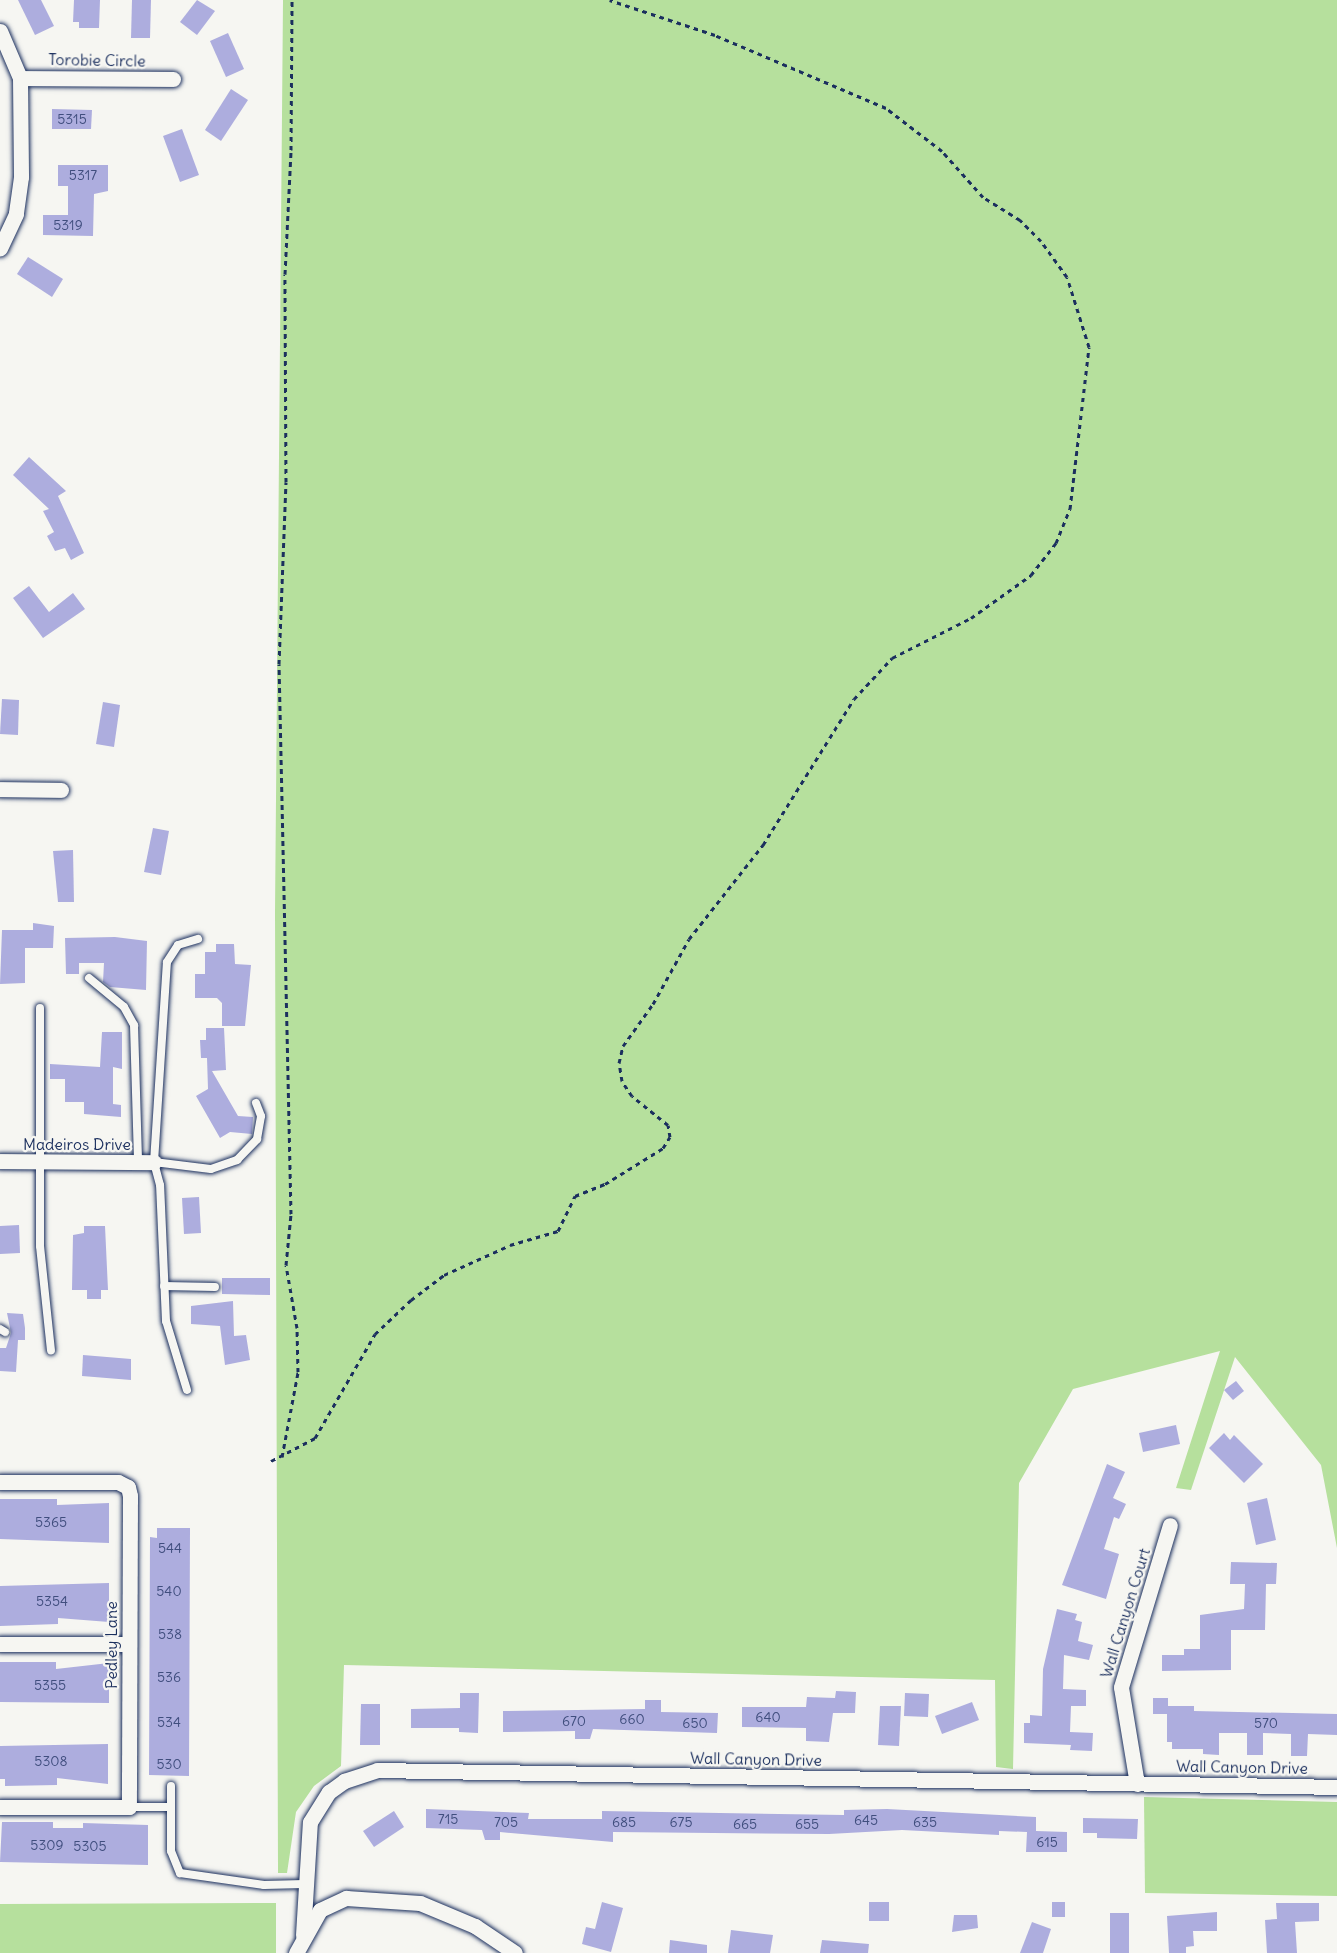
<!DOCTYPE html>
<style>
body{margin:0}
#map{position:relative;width:1337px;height:1953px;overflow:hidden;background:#f6f6f2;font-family:Delius,sans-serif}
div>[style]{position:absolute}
.green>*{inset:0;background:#b6e09d}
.building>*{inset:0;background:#adadde}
.path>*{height:3px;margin-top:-1.5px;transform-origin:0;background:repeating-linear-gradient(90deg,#1b2f5e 0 4.5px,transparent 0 9px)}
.roads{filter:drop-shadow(0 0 2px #1b2f5e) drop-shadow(0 0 2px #1b2f5e)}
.service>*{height:8px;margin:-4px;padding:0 4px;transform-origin:4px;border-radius:4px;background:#f6f6f2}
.minor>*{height:15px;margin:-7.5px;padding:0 7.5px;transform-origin:7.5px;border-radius:7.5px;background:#f6f6f2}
span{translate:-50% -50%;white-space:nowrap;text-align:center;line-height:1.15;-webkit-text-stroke:4.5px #f6f6f2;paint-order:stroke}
.number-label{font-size:14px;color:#404e7e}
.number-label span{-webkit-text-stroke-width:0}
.street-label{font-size:16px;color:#1b2f5e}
</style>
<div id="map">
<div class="green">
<i style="clip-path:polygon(283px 0,1337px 0,1337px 1548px,1321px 1465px,1235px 1357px,1191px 1490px,1176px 1488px,1220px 1351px,1073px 1389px,1019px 1483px,1013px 1769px,996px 1767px,995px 1680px,344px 1665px,341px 1766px,314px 1786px,296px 1812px,287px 1873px,278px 1873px,275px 912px)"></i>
<i style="clip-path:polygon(1144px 1797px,1337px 1802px,1337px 1896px,1145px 1893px)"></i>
<i style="clip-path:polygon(276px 1903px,276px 1953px,0 1953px,0 1904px)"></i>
</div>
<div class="building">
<i style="clip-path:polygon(18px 0,41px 0,54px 26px,35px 35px)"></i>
<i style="clip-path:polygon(74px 0,100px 0,99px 28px,79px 28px,79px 22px,73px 22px)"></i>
<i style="clip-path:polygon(132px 0,151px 0,150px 38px,131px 38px)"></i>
<i style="clip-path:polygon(197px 0,215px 11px,197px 35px,180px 22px)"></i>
<i style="clip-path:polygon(228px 33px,244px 69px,226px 77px,210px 41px)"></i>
<i style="clip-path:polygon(231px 89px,248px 100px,221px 141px,205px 130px)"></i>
<i style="clip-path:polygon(52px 109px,92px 110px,91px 129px,52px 129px)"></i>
<i style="clip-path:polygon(182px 129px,199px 175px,180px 182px,163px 136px)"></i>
<i style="clip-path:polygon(58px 165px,108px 165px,108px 191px,94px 194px,93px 236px,43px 235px,43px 215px,68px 215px,68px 186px,58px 186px)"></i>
<i style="clip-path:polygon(28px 257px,63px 279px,52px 297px,17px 274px)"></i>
<i style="clip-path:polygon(29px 457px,66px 491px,58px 496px,84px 553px,71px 560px,65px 548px,55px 551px,47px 536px,54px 532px,43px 511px,49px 509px,13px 475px)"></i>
<i style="clip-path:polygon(29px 586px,49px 612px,73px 593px,85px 609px,43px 638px,13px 598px)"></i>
<i style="clip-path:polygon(2px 699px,19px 700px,18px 735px,0 734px)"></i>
<i style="clip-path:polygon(103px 702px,120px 705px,114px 747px,96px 744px)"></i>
<i style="clip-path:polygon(153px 828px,169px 831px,161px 875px,144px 872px)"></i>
<i style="clip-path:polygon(73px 850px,74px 902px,58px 902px,53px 851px)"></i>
<i style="clip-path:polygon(33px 923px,54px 926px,53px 948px,25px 948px,25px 983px,0 984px,2px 930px,33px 930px)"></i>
<i style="clip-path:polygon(115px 937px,147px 941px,146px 990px,110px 987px,103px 982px,104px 963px,79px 963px,79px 974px,66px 974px,65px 938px)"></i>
<i style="clip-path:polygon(216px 944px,234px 944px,235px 964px,251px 965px,245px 1026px,222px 1026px,222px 1003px,217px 998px,195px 998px,195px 974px,205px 974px,205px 952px,216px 952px)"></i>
<i style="clip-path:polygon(206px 1028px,224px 1028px,226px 1070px,212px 1071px,238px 1116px,253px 1117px,252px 1134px,230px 1132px,220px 1138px,196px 1096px,208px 1089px,207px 1058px,201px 1058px,200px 1040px,206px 1040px)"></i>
<i style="clip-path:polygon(102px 1032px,122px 1032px,122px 1069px,113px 1067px,113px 1104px,121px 1105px,121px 1117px,84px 1114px,84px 1102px,65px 1102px,65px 1079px,50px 1079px,50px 1064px,100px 1067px)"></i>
<i style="clip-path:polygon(199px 1197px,201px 1233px,184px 1234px,182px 1198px)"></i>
<i style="clip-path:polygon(19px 1225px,20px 1253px,0 1254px,0 1226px)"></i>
<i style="clip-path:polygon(84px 1226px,105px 1226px,108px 1290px,101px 1290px,101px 1299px,87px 1299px,87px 1290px,72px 1290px,73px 1235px,84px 1233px)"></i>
<i style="clip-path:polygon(222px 1278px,270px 1278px,270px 1295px,222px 1294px)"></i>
<i style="clip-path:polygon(233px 1301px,234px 1336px,246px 1335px,250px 1360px,225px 1365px,220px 1326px,191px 1324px,191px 1306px)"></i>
<i style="clip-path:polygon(7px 1313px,23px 1314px,25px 1328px,25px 1340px,18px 1340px,16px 1372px,0 1371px,0 1348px,6px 1348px,11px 1333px)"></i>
<i style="clip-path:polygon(83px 1355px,131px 1359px,131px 1380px,82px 1376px)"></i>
<i style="clip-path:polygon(1236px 1381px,1244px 1391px,1233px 1400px,1224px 1390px)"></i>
<i style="clip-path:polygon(1176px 1425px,1180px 1444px,1143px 1452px,1139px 1433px)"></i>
<i style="clip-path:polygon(1224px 1433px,1230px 1440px,1234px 1435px,1263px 1464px,1244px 1483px,1209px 1448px)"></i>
<i style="clip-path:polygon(1107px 1464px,1125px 1472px,1113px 1498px,1126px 1504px,1119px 1519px,1114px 1517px,1104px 1549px,1119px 1554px,1106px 1599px,1062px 1585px)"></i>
<i style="clip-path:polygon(1267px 1498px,1276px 1540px,1256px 1545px,1247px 1503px)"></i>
<i style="clip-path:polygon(0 1499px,57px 1499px,57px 1505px,109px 1503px,109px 1543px,0 1539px)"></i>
<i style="clip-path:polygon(157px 1528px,190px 1528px,189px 1776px,149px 1775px,150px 1537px,157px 1538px)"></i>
<i style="clip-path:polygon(1231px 1562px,1277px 1563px,1276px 1584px,1266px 1584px,1265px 1630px,1231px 1630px,1231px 1670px,1162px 1671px,1162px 1655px,1184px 1655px,1184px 1649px,1200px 1649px,1200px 1615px,1244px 1609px,1245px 1584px,1230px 1584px)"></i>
<i style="clip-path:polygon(109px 1583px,109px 1622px,58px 1618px,58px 1624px,0 1626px,0 1586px)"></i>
<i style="clip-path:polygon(1057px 1609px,1077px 1614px,1075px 1620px,1082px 1622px,1078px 1641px,1093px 1645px,1089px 1660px,1064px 1655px,1063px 1689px,1086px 1690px,1086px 1706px,1071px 1706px,1070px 1732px,1093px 1733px,1092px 1751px,1070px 1750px,1071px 1745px,1024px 1743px,1024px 1723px,1030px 1723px,1030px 1715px,1042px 1716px,1043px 1669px)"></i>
<i style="clip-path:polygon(0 1662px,56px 1662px,56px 1669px,109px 1663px,109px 1703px,0 1702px)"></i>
<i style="clip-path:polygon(836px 1691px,856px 1692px,855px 1713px,833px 1713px,829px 1742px,806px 1741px,806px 1728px,742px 1727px,742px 1707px,806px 1707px,807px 1697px,835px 1698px)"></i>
<i style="clip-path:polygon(460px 1693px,479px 1693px,478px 1733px,459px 1732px,459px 1728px,411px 1728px,411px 1709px,460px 1708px)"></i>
<i style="clip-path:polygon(905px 1693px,929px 1694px,928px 1717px,904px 1716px)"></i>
<i style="clip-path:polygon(1153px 1698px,1168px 1698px,1168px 1706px,1194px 1706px,1194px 1711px,1337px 1714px,1337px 1735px,1308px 1734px,1307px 1756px,1291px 1756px,1291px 1734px,1263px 1733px,1263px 1755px,1247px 1755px,1247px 1733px,1219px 1733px,1219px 1755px,1203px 1754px,1203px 1749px,1172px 1749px,1172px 1742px,1167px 1742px,1167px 1714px,1153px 1714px)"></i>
<i style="clip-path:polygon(645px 1700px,661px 1700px,661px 1712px,718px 1713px,717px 1733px,593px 1729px,590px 1739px,575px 1739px,575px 1731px,503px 1732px,503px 1711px,645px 1709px)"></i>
<i style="clip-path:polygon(972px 1702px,979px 1720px,942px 1734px,935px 1716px)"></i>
<i style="clip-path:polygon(361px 1704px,380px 1704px,380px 1745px,360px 1745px)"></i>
<i style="clip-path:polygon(880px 1706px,901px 1706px,899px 1746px,878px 1745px)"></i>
<i style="clip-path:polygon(108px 1744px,108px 1784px,57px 1778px,57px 1785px,5px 1786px,5px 1779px,0 1779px,0 1746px)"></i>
<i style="clip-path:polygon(426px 1809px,529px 1813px,528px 1819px,602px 1819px,602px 1811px,844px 1815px,844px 1810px,887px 1809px,1036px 1817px,1036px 1831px,1067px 1832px,1067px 1852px,1026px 1852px,1027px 1832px,999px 1831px,999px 1835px,902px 1830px,829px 1834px,613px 1832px,613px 1842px,500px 1832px,500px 1840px,485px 1840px,482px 1830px,426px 1828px)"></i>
<i style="clip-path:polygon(394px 1811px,404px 1827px,374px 1847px,363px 1831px)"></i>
<i style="clip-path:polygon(1083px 1818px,1138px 1819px,1137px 1839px,1097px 1838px,1097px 1833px,1083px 1833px)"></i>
<i style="clip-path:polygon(2px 1822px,53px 1822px,53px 1828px,83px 1828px,83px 1823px,148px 1825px,148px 1865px,0 1862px)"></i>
<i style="clip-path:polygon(602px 1902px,623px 1908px,611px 1952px,582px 1944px,586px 1927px,595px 1929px)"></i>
<i style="clip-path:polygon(869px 1902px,889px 1902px,889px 1921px,869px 1921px)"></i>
<i style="clip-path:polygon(1052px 1902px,1065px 1902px,1065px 1917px,1052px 1917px)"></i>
<i style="clip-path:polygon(1276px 1903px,1319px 1903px,1319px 1921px,1295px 1922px,1297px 1953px,1267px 1953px,1265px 1920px,1277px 1919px)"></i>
<i style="clip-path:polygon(1217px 1912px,1217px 1931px,1193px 1931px,1194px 1946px,1186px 1947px,1186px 1953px,1169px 1953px,1167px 1916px)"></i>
<i style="clip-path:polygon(1110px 1913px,1129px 1913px,1129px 1953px,1110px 1953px)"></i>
<i style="clip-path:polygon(954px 1915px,977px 1915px,978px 1928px,952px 1932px)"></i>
<i style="clip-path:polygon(1032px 1922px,1051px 1929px,1043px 1953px,1020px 1953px)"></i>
<i style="clip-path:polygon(731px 1930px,773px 1935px,770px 1953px,728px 1953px)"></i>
<i style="clip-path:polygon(670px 1940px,707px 1945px,707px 1953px,669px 1953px)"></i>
<i style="clip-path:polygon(822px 1940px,869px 1944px,868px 1953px,820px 1953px)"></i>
</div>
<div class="path">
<i style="left:282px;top:1457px;width:86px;rotate:-79.3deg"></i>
<i style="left:298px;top:1372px;width:44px;rotate:-91.3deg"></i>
<i style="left:297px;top:1328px;width:64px;rotate:-99.9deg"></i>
<i style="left:286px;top:1265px;width:51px;rotate:-84.4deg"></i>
<i style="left:291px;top:1214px;width:550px;rotate:-91.25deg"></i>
<i style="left:279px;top:664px;width:182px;rotate:-87.8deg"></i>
<i style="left:286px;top:482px;width:208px;rotate:-90.3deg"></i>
<i style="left:285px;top:274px;width:124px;rotate:-87.2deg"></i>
<i style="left:291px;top:150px;width:150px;rotate:-89.6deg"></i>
<i style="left:271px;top:1461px;width:50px;rotate:-27.6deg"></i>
<i style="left:315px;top:1438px;width:120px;rotate:-60deg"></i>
<i style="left:375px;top:1334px;width:50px;rotate:-43.4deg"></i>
<i style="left:411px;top:1300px;width:41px;rotate:-37.1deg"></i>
<i style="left:444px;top:1275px;width:72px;rotate:-24.4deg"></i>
<i style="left:510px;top:1245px;width:50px;rotate:-16.3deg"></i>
<i style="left:558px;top:1231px;width:39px;rotate:-64deg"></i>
<i style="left:575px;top:1196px;width:32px;rotate:-22deg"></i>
<i style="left:605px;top:1184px;width:68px;rotate:-31.8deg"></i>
<i style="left:663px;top:1148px;width:13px;rotate:-58deg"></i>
<i style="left:670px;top:1137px;width:12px;rotate:-99deg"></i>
<i style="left:668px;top:1125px;width:46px;rotate:-141.1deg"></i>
<i style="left:632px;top:1096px;width:18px;rotate:-124deg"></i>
<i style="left:622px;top:1081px;width:18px;rotate:-99deg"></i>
<i style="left:619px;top:1063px;width:17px;rotate:-77deg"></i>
<i style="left:623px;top:1046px;width:52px;rotate:-54.5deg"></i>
<i style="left:653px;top:1004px;width:74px;rotate:-61deg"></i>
<i style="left:689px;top:939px;width:120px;rotate:-51.8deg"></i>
<i style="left:763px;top:845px;width:172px;rotate:-58.1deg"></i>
<i style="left:854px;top:699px;width:56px;rotate:-47.2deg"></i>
<i style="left:892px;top:658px;width:89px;rotate:-26.9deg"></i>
<i style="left:971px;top:618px;width:74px;rotate:-35.6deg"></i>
<i style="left:1031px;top:575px;width:41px;rotate:-52deg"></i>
<i style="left:1056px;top:543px;width:37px;rotate:-68deg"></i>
<i style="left:1070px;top:509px;width:163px;rotate:-83.3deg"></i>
<i style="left:1089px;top:347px;width:73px;rotate:-107.4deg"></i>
<i style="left:1067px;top:277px;width:44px;rotate:-125.8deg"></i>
<i style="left:1041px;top:241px;width:30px;rotate:-135deg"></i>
<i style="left:1020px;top:220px;width:44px;rotate:-148.1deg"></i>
<i style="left:983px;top:197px;width:62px;rotate:-131.7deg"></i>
<i style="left:942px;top:151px;width:71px;rotate:-142.5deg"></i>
<i style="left:886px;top:108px;width:186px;rotate:-156.9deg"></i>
<i style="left:715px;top:35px;width:111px;rotate:-161.6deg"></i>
</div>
<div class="roads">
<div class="service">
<i style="left:89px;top:978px;width:45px;rotate:39.6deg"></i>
<i style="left:124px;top:1007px;width:21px;rotate:61deg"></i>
<i style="left:134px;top:1025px;width:137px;rotate:88.3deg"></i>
<i style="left:40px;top:1008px;width:238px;rotate:90deg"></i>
<i style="left:40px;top:1246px;width:105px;rotate:84deg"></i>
<i style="left:154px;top:1162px;width:57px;rotate:7deg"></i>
<i style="left:211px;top:1169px;width:28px;rotate:-19deg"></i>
<i style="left:237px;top:1160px;width:29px;rotate:-46deg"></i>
<i style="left:257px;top:1139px;width:23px;rotate:-80deg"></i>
<i style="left:261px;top:1116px;width:14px;rotate:-111deg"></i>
<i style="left:164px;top:1286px;width:51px;rotate:1.1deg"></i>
<i style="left:0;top:1329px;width:6px;rotate:31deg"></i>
<i style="left:187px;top:1390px;width:72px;rotate:-106.9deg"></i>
<i style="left:166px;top:1321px;width:136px;rotate:-92.5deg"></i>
<i style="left:160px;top:1185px;width:24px;rotate:-105deg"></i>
<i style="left:154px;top:1162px;width:200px;rotate:-86.3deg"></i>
<i style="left:167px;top:962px;width:20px;rotate:-57deg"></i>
<i style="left:178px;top:945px;width:21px;rotate:-17deg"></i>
<i style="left:171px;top:1786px;width:65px;rotate:90deg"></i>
<i style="left:171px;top:1851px;width:24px;rotate:68deg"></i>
<i style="left:180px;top:1873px;width:85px;rotate:8.1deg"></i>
<i style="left:264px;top:1885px;width:40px;rotate:-1.4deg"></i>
<i style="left:129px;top:1807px;width:42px"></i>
</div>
<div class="minor">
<i style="left:0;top:31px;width:51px;rotate:66.9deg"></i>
<i style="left:20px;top:78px;width:99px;rotate:89.4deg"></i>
<i style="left:21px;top:177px;width:37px;rotate:98deg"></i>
<i style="left:16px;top:214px;width:38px;rotate:115deg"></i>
<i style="left:20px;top:78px;width:153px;rotate:0.4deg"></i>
<i style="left:0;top:789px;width:61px;rotate:0.9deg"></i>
<i style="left:0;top:1161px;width:154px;rotate:0.4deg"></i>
<i style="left:0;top:1482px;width:118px"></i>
<i style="left:118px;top:1482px;width:11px;rotate:27deg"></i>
<i style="left:128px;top:1487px;width:9px;rotate:77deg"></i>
<i style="left:130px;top:1496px;width:311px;rotate:90.2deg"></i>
<i style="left:129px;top:1807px;width:129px;rotate:180deg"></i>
<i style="left:0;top:1644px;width:128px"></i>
<i style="left:1137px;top:1784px;width:98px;rotate:-99.4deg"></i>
<i style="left:1121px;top:1687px;width:169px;rotate:-73.2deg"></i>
<i style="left:303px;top:1935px;width:113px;rotate:-86.5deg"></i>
<i style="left:310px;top:1822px;width:36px;rotate:-58deg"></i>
<i style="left:329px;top:1792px;width:19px;rotate:-36deg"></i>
<i style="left:344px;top:1781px;width:35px;rotate:-18deg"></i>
<i style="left:377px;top:1770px;width:960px;rotate:1.01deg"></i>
<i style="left:296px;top:1953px;width:49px;rotate:-60.8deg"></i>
<i style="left:320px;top:1910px;width:29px;rotate:-25deg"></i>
<i style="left:346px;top:1898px;width:74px;rotate:3.9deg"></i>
<i style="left:420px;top:1903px;width:60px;rotate:22.7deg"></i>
<i style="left:475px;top:1926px;width:48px;rotate:34deg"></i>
</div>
</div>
<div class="number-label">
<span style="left:72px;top:119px">5315</span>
<span style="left:83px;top:175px">5317</span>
<span style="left:68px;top:225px">5319</span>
<span style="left:51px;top:1522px">5365</span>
<span style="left:170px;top:1548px">544</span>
<span style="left:169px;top:1591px">540</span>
<span style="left:52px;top:1601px">5354</span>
<span style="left:170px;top:1634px">538</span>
<span style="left:169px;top:1677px">536</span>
<span style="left:50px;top:1685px">5355</span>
<span style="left:768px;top:1717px">640</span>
<span style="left:632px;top:1719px">660</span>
<span style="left:574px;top:1721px">670</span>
<span style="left:169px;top:1722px">534</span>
<span style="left:695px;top:1723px">650</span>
<span style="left:1266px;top:1723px">570</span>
<span style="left:51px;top:1761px">5308</span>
<span style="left:169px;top:1764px">530</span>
<span style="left:448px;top:1819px">715</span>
<span style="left:866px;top:1820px">645</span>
<span style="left:506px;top:1822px">705</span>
<span style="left:624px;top:1822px">685</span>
<span style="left:681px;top:1822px">675</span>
<span style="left:925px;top:1822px">635</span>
<span style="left:745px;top:1824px">665</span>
<span style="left:807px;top:1824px">655</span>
<span style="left:1047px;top:1842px">615</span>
<span style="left:47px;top:1845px">5309</span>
<span style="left:90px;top:1846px">5305</span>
</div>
<div class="street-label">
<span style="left:97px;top:60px;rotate:1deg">Torobie Circle</span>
<span style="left:77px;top:1144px">Madeiros Drive</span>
<span style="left:1125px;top:1613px;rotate:-73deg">Wall Canyon Court</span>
<span style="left:111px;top:1645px;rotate:-90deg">Pedley Lane</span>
<span style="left:756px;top:1759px;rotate:1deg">Wall Canyon Drive</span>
<span style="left:1242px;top:1767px;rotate:1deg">Wall Canyon Drive</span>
</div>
</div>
